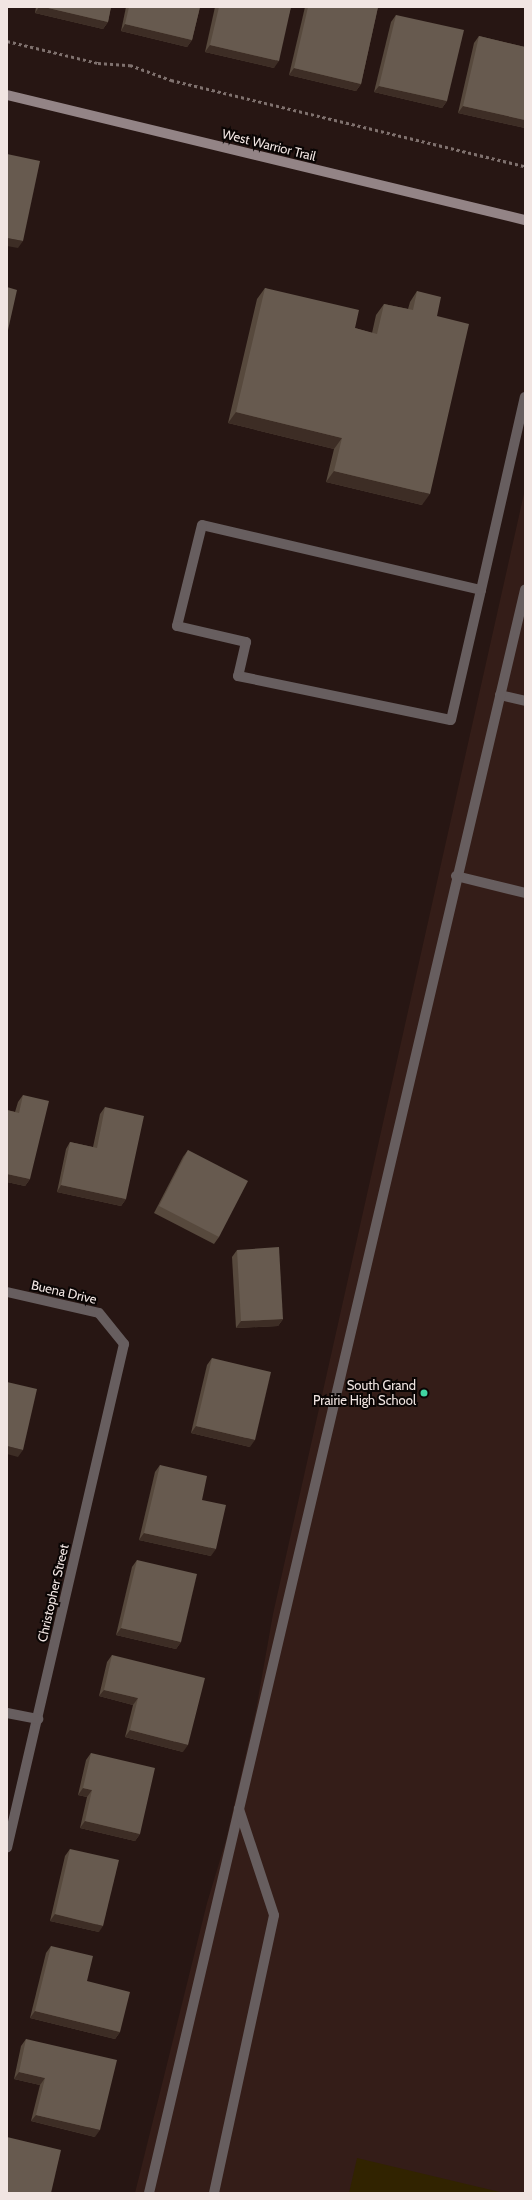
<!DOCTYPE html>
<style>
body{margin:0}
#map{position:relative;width:532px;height:2200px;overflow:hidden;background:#271613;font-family:Cabin,sans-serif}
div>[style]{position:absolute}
.built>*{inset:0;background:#341d18}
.green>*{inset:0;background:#312300}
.path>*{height:2.5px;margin-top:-1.25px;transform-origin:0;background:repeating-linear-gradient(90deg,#7f716e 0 3px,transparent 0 6px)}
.lane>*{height:10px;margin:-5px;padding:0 5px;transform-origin:5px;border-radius:5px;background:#675e5f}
.street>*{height:10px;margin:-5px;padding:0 5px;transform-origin:5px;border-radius:5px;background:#675e5f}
.secondary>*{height:10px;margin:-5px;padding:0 5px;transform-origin:5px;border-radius:5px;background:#938486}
.wall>*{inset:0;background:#57493d}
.shaded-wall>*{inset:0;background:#3d2d25}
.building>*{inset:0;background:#675a4f}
.dots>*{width:11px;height:11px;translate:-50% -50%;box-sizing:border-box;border:2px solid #0a0504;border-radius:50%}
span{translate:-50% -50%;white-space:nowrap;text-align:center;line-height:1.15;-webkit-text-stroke:4px #0a0504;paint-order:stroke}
.street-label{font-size:13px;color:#f1e5e2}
.poi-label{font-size:13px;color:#f1e5e2}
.right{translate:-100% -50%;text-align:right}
.frame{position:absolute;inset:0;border:8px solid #f1e5e2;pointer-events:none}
</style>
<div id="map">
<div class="built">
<i style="clip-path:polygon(525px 489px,525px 2193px,135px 2193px,207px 1903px,226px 1840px,256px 1710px,273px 1614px)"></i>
</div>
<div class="green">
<i style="clip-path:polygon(357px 2158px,504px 2193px,349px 2193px)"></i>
</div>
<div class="path">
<i style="left:7px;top:41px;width:94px;rotate:13.6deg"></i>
<i style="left:98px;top:63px;width:32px;rotate:4deg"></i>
<i style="left:130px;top:65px;width:44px;rotate:20.1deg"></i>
<i style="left:171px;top:80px;width:364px;rotate:13.7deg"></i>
</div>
<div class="lane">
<i style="left:481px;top:590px;width:286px;rotate:-166.9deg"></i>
<i style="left:202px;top:525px;width:104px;rotate:103.9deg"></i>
<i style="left:177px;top:626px;width:71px;rotate:13.1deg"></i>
<i style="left:246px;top:642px;width:35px;rotate:103deg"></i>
<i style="left:238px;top:676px;width:217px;rotate:11.7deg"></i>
<i style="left:451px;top:720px;width:133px;rotate:-77deg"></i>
<i style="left:481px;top:590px;width:198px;rotate:-77.2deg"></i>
<i style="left:500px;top:695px;width:26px;rotate:13deg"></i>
<i style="left:456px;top:876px;width:71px;rotate:13.8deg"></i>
<i style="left:149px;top:2193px;width:1647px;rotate:-76.8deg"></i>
<i style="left:214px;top:2193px;width:284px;rotate:-77.8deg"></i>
<i style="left:274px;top:1915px;width:112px;rotate:-108.3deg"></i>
</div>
<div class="street">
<i style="left:7px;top:1292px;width:94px;rotate:12.9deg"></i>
<i style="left:99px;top:1313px;width:40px;rotate:51deg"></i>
<i style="left:124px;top:1344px;width:517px;rotate:103.07deg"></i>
<i style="left:7px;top:1713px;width:32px;rotate:11deg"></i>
</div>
<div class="secondary">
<i style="left:7px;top:95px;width:533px;rotate:13.57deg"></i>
</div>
<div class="wall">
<i style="clip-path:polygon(36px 7px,111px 7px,108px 22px,103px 29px,35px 13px)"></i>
<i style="clip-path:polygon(126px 7px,200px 7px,192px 40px,187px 47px,121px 31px)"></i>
<i style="clip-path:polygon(215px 7px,291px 7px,274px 68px,205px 52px)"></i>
<i style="clip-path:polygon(305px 7px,378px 7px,361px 84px,356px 91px,289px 75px)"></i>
<i style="clip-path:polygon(396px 15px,447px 101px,442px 108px,374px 92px,391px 22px)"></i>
<i style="clip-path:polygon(479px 36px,525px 47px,525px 128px,458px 113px,474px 43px)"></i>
<i style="clip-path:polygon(265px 288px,355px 328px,372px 333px,376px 315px,384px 304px,408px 309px,410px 302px,417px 291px,437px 316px,422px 505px,326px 482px,334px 449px,228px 423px,257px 299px)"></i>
<i style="clip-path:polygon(23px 1095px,30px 1179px,25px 1186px,7px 1182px,7px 1110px,15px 1112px,18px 1102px)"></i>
<i style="clip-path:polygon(105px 1107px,126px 1199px,121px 1206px,57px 1192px,66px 1149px,70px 1142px,93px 1147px,100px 1114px)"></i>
<i style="clip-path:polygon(188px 1150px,219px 1237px,214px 1244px,154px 1213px,183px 1157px)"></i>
<i style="clip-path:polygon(237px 1250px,283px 1319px,278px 1326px,236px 1328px,232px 1257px)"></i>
<i style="clip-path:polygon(212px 1358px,250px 1447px,191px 1433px,207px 1365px)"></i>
<i style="clip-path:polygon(160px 1465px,202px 1500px,211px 1556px,139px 1540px,155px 1472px)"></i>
<i style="clip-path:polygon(137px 1560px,181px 1642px,176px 1649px,116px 1635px,132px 1567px)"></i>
<i style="clip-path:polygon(112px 1655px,183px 1752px,125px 1737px,133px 1705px,99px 1696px,107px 1662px)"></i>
<i style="clip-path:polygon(91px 1753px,140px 1834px,135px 1841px,80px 1828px,87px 1797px,78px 1795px,86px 1760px)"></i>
<i style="clip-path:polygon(70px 1849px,99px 1932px,50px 1921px,65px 1856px)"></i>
<i style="clip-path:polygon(51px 1946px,87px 1981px,120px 2032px,115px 2039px,30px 2018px,46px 1953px)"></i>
<i style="clip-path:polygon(26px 2039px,95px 2137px,31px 2121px,40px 2085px,14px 2079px,21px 2046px)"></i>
</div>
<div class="shaded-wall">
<i style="clip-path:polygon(39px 7px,44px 7px,108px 22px,103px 29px,35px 13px)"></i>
<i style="clip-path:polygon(125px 24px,192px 40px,187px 47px,121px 31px)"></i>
<i style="clip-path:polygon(210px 45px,279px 61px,274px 68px,205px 52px)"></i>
<i style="clip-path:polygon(294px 68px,361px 84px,356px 91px,289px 75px)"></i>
<i style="clip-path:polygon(379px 86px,447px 101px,442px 108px,374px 92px)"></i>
<i style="clip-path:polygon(463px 106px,525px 120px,525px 128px,458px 113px)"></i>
<i style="clip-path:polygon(7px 238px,23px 241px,18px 248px,7px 246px)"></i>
<i style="clip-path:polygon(236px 412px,342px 438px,334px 449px,228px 423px)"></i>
<i style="clip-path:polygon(334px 471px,430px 494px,422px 505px,326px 482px)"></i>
<i style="clip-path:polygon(7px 1174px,30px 1179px,25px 1186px,7px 1182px)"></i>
<i style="clip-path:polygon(61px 1185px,126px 1199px,121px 1206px,57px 1192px)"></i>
<i style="clip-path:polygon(283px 1319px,278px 1326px,236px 1328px,241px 1321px)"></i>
<i style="clip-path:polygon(196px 1426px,255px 1440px,250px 1447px,191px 1433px)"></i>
<i style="clip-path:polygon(7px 1446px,23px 1450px,18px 1457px,7px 1454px)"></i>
<i style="clip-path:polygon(144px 1533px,216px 1549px,211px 1556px,139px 1540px)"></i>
<i style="clip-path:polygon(121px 1628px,181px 1642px,176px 1649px,116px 1635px)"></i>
<i style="clip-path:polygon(104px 1690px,138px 1698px,133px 1705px,99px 1696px)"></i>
<i style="clip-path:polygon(130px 1730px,188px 1745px,183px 1752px,125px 1737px)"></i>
<i style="clip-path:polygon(83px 1788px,92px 1790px,87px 1797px,78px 1795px)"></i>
<i style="clip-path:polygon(85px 1821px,140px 1834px,135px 1841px,80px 1828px)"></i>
<i style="clip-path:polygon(55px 1914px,103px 1926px,99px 1932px,50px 1921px)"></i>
<i style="clip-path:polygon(35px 2011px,120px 2032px,115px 2039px,30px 2018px)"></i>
<i style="clip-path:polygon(19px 2072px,45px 2078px,40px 2085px,14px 2079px)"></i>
<i style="clip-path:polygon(36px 2115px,100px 2130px,95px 2137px,31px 2121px)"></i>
</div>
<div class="building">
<i style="clip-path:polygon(44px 7px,111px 7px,108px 22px)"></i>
<i style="clip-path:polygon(129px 7px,200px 7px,192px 40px,125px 24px)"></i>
<i style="clip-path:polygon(219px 7px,291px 7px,279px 61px,210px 45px)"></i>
<i style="clip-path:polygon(308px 7px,378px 7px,361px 84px,294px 68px)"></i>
<i style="clip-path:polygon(396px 15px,464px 30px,447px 101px,379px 86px)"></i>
<i style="clip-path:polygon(479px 36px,525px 47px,525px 120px,463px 106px)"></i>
<i style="clip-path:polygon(7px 154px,40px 161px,23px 241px,7px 238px)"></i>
<i style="clip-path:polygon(7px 287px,17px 290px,8px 330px,7px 330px)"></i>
<i style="clip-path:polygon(265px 288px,359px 310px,355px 328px,377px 334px,384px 304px,413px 310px,417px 291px,441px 297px,437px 316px,469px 324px,430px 494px,334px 471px,342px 438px,236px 412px)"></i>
<i style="clip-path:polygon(23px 1095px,49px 1101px,30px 1179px,7px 1174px,7px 1110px,19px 1113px)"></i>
<i style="clip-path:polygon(105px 1107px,144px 1116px,126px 1199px,61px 1185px,70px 1142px,97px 1148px)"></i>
<i style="clip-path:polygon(188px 1150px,248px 1181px,219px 1237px,159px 1206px)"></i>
<i style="clip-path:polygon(279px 1247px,283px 1319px,241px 1321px,237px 1250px)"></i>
<i style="clip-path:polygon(212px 1358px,271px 1372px,255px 1440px,196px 1426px)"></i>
<i style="clip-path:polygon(7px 1382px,37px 1389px,23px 1450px,7px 1446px)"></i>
<i style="clip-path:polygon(160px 1465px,207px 1476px,202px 1500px,226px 1505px,216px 1549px,144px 1533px)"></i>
<i style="clip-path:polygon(137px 1560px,197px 1574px,181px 1642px,121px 1628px)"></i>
<i style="clip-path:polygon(112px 1655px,205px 1678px,188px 1745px,130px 1730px,138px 1698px,104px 1690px)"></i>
<i style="clip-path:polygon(91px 1753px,155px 1768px,140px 1834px,85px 1821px,92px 1790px,83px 1788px)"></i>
<i style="clip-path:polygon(70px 1849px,119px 1860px,103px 1926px,55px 1914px)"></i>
<i style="clip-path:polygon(51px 1946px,93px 1956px,87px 1981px,130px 1992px,120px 2032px,35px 2011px)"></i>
<i style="clip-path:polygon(26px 2039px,117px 2060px,100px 2130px,36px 2115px,45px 2078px,19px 2072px)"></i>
<i style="clip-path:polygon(7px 2137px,61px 2150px,51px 2193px,7px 2193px)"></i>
</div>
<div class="dots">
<i style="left:424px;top:1393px;background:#40d4a1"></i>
</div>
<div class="street-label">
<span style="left:269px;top:145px;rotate:14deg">West Warrior Trail</span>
<span style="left:64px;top:1292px;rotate:13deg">Buena Drive</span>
<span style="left:53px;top:1593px;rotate:-77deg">Christopher Street</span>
</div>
<div class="poi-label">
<span class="right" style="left:416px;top:1393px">South Grand<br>Prairie High School</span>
</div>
<div class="frame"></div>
</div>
